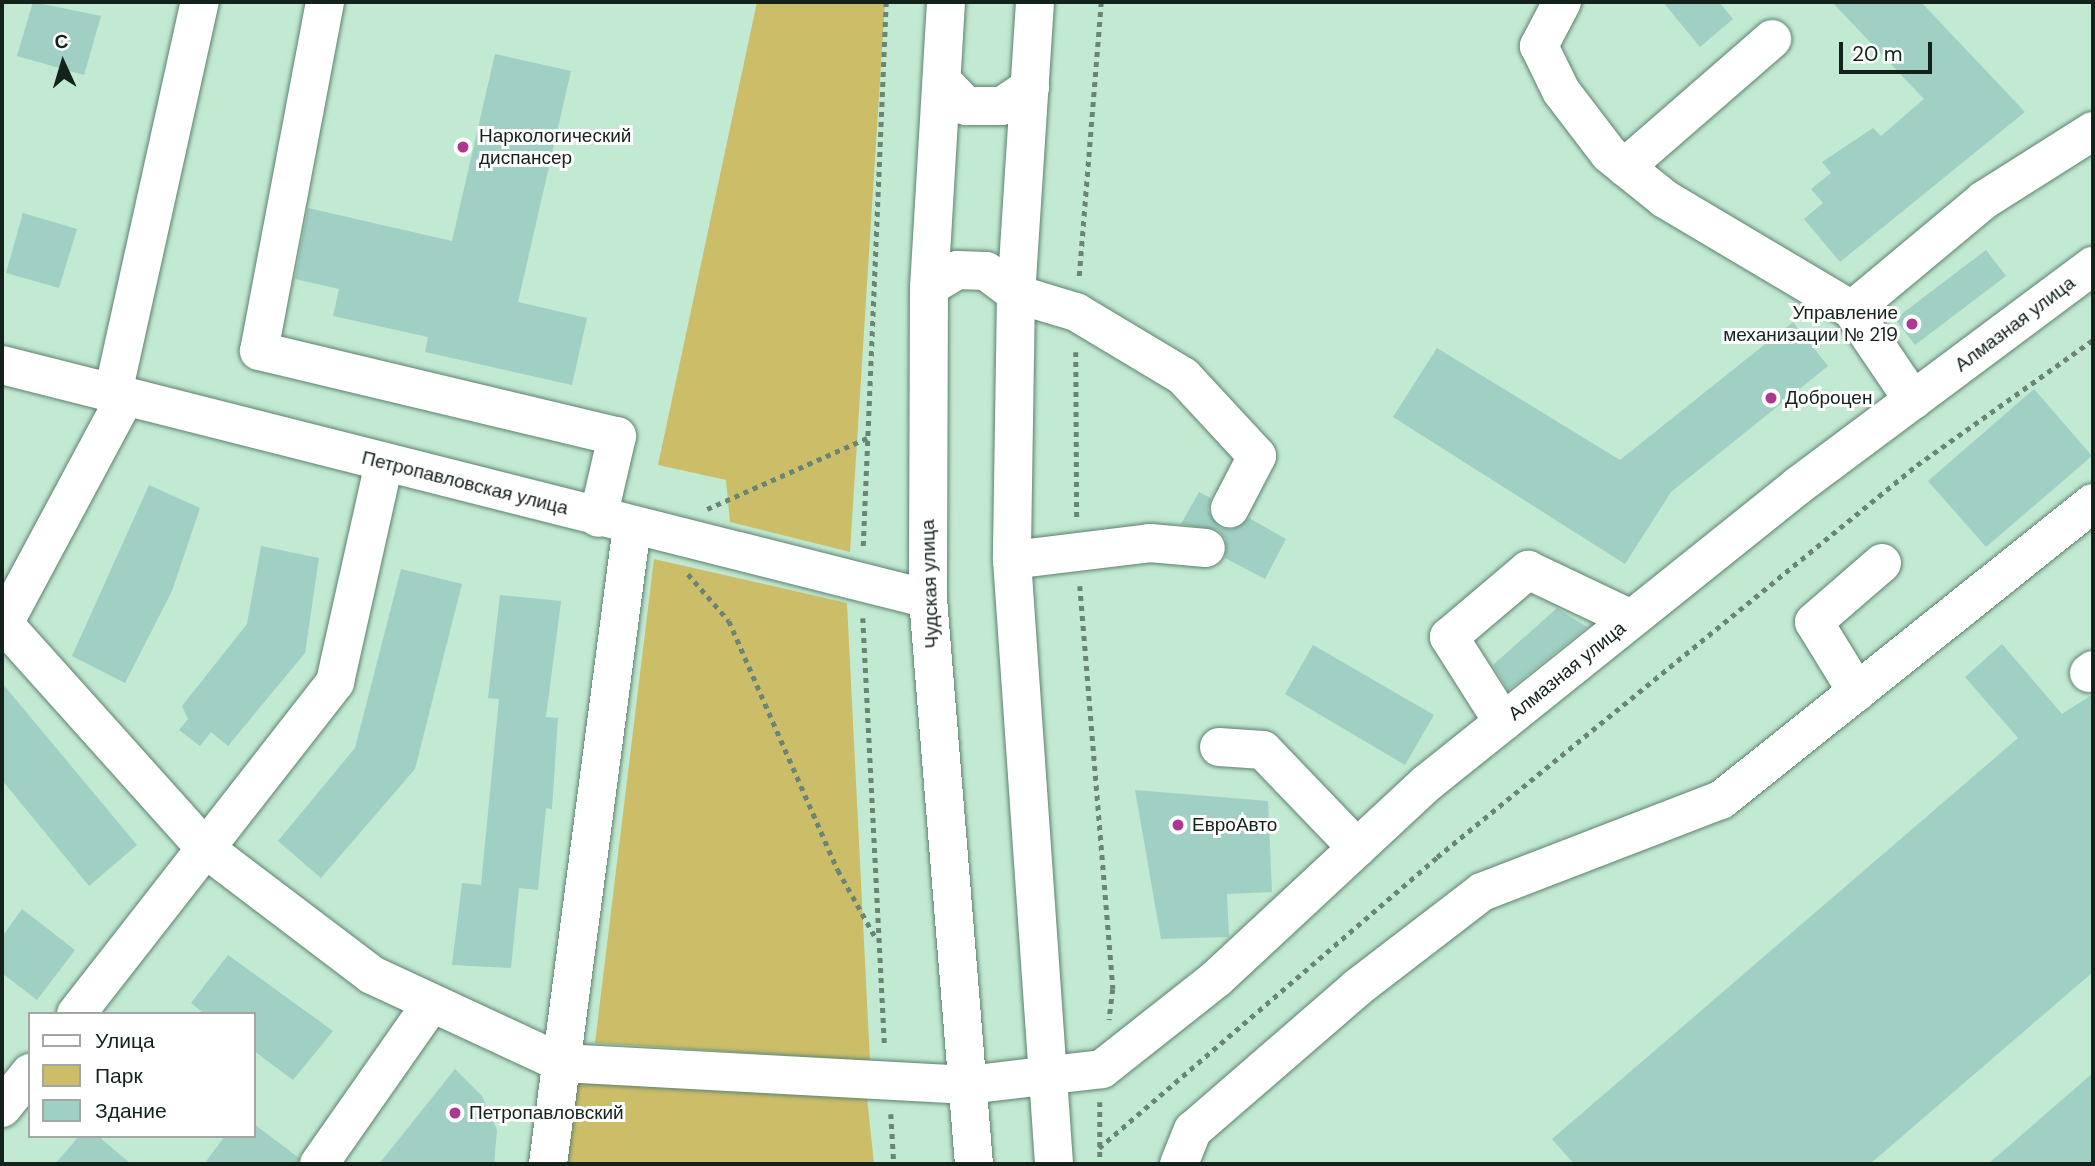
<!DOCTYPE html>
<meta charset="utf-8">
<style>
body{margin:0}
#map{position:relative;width:2095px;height:1166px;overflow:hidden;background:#c2e9d2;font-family:"DM Sans",sans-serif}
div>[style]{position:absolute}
.green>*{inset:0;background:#ccbe69}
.building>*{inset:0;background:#a0cfc4}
.path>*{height:4.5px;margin-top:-2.25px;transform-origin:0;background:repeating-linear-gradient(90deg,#6a8575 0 5px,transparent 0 10px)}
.roads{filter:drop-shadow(0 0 2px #5d816d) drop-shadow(0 0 2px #5d816d)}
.minor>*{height:38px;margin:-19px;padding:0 19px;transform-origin:19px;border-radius:19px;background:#fff}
.highway>*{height:38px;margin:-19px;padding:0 19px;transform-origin:19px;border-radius:19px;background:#fff}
.dots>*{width:19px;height:19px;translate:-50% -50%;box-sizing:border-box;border:4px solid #fff;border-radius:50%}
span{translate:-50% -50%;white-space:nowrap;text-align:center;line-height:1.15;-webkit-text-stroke:6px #fff;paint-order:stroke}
.poi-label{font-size:19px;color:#13221a}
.left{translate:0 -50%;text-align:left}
.right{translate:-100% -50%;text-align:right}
.street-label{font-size:19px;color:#13221a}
.frame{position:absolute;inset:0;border:4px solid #13221a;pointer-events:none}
.legend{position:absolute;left:28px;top:1012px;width:228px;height:126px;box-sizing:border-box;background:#fff;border:2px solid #a1a7a3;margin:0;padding:9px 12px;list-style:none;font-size:21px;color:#13221a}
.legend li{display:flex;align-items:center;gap:14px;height:35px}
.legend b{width:35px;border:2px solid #a1a7a3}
.north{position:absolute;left:28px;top:28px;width:70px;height:70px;-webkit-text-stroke:5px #fff;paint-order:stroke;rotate:356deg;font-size:19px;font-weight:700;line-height:28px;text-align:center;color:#13221a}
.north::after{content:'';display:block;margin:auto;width:24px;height:32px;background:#13221a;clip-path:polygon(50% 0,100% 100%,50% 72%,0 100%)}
.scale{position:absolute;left:1839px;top:42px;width:93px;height:32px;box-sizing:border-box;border:4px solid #13221a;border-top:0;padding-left:9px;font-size:21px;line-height:24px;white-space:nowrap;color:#13221a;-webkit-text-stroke:5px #fff;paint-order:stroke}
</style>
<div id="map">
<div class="green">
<i style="clip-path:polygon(757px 2px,885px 2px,850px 552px,730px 522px,726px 480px,658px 465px)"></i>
<i style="clip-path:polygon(654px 559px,847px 603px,870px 1061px,595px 1043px)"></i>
<i style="clip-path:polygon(566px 1080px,867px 1097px,874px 1164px,556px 1164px)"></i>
</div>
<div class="building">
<i style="clip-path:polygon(33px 2px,101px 16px,84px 75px,17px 56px)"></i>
<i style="clip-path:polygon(1663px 2px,1719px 2px,1733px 19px,1700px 47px)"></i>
<i style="clip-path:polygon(1832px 2px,1921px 2px,2025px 112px,1840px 262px,1804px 219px,1823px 203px,1811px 189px,1831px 173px,1822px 162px,1873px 128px,1881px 136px,1924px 99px)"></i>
<i style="clip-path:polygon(495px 54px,571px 71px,518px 302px,587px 318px,572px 385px,425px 352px,428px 337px,333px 316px,339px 289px,295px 279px,308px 208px,452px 241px)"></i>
<i style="clip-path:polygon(23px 213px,77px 229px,59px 288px,6px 273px)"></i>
<i style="clip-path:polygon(1986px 250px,2006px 276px,1915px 345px,1895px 319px)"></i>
<i style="clip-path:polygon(1793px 322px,1828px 366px,1671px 492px,1625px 564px,1393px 417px,1437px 348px,1620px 460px)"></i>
<i style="clip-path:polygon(2034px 389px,2092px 456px,1986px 547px,1928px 481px)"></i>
<i style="clip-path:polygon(149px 485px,200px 508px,172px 591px,125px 683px,72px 656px)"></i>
<i style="clip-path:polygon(1199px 492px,1211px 498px,1208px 510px,1219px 527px,1232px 530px,1249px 518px,1286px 539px,1265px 579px,1225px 558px,1226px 539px,1218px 530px,1181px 524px)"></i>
<i style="clip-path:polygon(261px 546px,319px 558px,305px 653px,228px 746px,211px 732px,200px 746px,179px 730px,188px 719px,182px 706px,247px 624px)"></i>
<i style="clip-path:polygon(401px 569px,462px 584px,438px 678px,415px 769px,321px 878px,278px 841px,355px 748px)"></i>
<i style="clip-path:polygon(500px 595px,561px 601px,546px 717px,558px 718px,552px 809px,546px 808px,538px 890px,519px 888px,511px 968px,452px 965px,462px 883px,481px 885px,499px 699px,488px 698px)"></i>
<i style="clip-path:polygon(1557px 608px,1587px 627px,1508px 690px,1493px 665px)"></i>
<i style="clip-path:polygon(2002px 644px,2062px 714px,2093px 694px,2093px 972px,1870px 1164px,1574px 1164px,1552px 1139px,2018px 738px,1965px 677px)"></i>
<i style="clip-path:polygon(1313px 645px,1434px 715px,1405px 765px,1285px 694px)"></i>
<i style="clip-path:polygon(2px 683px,137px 845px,89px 886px,2px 780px)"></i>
<i style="clip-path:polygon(1135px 790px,1268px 801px,1272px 892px,1227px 894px,1229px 937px,1161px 939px)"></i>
<i style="clip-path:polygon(22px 909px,75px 950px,37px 1000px,2px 973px,2px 937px)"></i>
<i style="clip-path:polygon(228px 955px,333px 1031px,293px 1080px,254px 1051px,254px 1014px,205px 1014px,191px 1003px)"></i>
<i style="clip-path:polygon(455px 1069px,482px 1096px,497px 1130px,494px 1164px,379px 1164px)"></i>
<i style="clip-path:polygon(2093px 1073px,2093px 1164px,1988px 1164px)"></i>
<i style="clip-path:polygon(254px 1124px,299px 1158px,298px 1164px,204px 1164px,225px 1136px,254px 1136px)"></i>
<i style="clip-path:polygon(79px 1136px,98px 1136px,131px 1164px,55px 1164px)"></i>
</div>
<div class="path">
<i style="left:1079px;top:276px;width:275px;rotate:-85.4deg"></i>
<i style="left:1076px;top:352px;width:166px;rotate:89.7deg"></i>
<i style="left:707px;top:509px;width:175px;rotate:-23.9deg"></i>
<i style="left:863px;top:546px;width:544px;rotate:-87.58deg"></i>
<i style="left:688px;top:574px;width:62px;rotate:48.9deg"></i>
<i style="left:729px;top:621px;width:272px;rotate:66.4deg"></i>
<i style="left:838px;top:870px;width:80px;rotate:60.9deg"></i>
<i style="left:1080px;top:586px;width:404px;rotate:85.3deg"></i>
<i style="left:1113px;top:989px;width:31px;rotate:97deg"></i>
<i style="left:863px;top:618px;width:429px;rotate:87.1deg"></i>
<i style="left:1100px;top:1102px;width:62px;rotate:90deg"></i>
<i style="left:891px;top:1114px;width:50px;rotate:86.6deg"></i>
<i style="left:1099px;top:1148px;width:446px;rotate:-40.7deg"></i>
<i style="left:1437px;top:857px;width:620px;rotate:-39.24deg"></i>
<i style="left:1917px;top:465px;width:216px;rotate:-35.4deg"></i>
</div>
<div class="roads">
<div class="minor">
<i style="left:325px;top:2px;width:355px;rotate:100.7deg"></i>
<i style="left:259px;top:351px;width:368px;rotate:13.4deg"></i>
<i style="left:617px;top:436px;width:84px;rotate:103deg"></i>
<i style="left:1562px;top:2px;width:50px;rotate:117.6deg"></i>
<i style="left:1539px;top:46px;width:50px;rotate:63.9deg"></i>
<i style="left:1561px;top:91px;width:79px;rotate:52.7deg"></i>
<i style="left:1609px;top:154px;width:72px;rotate:38.8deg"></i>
<i style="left:1665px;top:199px;width:217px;rotate:30.7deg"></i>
<i style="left:1852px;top:310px;width:109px;rotate:55.9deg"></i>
<i style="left:1625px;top:167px;width:195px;rotate:-41deg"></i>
<i style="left:1016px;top:294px;width:63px;rotate:16.7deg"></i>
<i style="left:1076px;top:312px;width:125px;rotate:30.9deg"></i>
<i style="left:1183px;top:376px;width:109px;rotate:47.2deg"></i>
<i style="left:1257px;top:456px;width:59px;rotate:117.4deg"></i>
<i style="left:1852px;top:310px;width:172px;rotate:-39.8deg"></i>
<i style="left:1984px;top:200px;width:129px;rotate:-32.3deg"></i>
<i style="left:2px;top:365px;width:955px;rotate:14.18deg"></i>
<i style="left:113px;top:393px;width:401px;rotate:-77.5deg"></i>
<i style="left:1012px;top:560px;width:139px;rotate:-7deg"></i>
<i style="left:1150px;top:543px;width:56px;rotate:5.1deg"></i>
<i style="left:4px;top:624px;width:302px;rotate:48.1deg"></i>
<i style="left:206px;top:849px;width:208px;rotate:37.2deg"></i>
<i style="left:372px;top:975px;width:209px;rotate:24.9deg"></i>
<i style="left:562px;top:1063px;width:407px;rotate:3.1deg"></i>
<i style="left:968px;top:1085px;width:135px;rotate:-6.8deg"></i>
<i style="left:1102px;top:1069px;width:145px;rotate:-38.3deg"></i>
<i style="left:1216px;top:979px;width:288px;rotate:-42.9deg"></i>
<i style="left:1427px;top:783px;width:477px;rotate:-38.7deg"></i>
<i style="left:1799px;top:485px;width:367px;rotate:-36.7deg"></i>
<i style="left:2px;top:627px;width:262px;rotate:-61.8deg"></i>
<i style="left:2089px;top:673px;width:5px;rotate:-37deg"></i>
<i style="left:1857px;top:692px;width:82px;rotate:-121.6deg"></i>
<i style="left:1814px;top:622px;width:90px;rotate:-40.9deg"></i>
<i style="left:1503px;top:722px;width:101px;rotate:-122.4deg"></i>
<i style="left:1449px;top:637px;width:104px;rotate:-40.3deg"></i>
<i style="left:1528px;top:570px;width:114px;rotate:25.4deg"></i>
<i style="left:1219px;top:747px;width:44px;rotate:3.9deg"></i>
<i style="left:1263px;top:750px;width:136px;rotate:46.2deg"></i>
<i style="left:76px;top:1014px;width:421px;rotate:-52deg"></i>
<i style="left:335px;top:682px;width:224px;rotate:-77.4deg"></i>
<i style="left:2px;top:1108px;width:45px;rotate:-51.3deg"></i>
<i style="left:319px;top:1164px;width:195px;rotate:-55deg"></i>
<i style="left:548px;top:1164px;width:644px;rotate:-82.5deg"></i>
<i style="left:1179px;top:1164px;width:37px;rotate:-68deg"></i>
<i style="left:1193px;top:1130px;width:218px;rotate:-40.9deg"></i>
<i style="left:1358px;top:987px;width:156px;rotate:-37.5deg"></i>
<i style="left:1482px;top:892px;width:256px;rotate:-21.1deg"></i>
<i style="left:1721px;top:800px;width:476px;rotate:-38.6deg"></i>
</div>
<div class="highway">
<i style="left:946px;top:2px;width:286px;rotate:93.4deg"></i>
<i style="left:929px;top:287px;width:312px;rotate:90.2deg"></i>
<i style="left:928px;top:599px;width:567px;rotate:85.35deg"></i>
<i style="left:1035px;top:2px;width:293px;rotate:93.7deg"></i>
<i style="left:1016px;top:294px;width:266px;rotate:90.9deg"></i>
<i style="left:1012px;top:560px;width:605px;rotate:86.02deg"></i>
<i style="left:942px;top:81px;width:35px;rotate:46deg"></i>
<i style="left:966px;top:106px;width:36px"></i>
<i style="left:1002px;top:106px;width:34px;rotate:-34deg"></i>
<i style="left:929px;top:287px;width:33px;rotate:-31deg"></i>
<i style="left:957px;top:270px;width:29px;rotate:2deg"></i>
<i style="left:986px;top:271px;width:38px;rotate:37deg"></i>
</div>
</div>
<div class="dots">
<i style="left:463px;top:147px;background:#ae3890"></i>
<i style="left:1912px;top:324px;background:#ae3890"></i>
<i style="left:1771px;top:398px;background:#ae3890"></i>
<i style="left:1178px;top:825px;background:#ae3890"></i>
<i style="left:455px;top:1113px;background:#ae3890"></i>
</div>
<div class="poi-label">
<span class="left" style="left:479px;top:147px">Наркологический<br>диспансер</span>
<span class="right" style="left:1898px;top:324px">Управление<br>механизации № 219</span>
<span class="left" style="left:1785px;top:398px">Доброцен</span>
<span class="left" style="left:1192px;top:825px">ЕвроАвто</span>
<span class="left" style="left:469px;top:1113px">Петропавловский</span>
</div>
<div class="street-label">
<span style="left:2015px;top:324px;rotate:-37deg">Алмазная улица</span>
<span style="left:465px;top:483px;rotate:14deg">Петропавловская улица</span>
<span style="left:930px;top:584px;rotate:-92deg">Чудская улица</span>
<span style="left:1567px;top:671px;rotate:-39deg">Алмазная улица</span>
</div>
<div class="frame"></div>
<ul class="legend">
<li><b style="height:9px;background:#fff"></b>Улица</li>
<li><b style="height:19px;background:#ccbe69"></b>Парк</li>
<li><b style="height:19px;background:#a0cfc4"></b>Здание</li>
</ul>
<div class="north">С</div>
<div class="scale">20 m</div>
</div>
